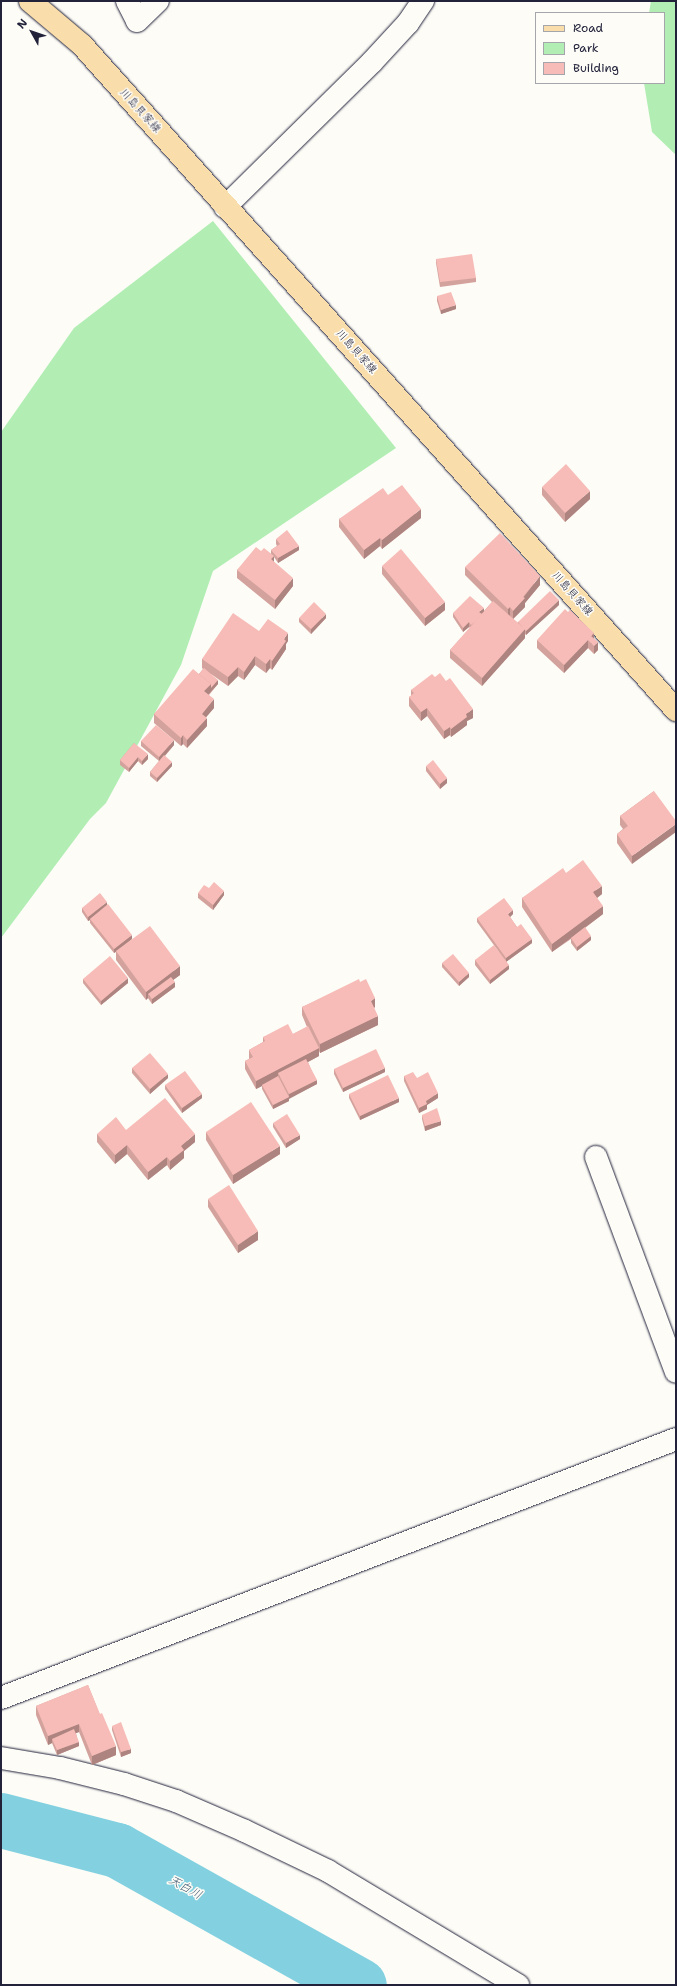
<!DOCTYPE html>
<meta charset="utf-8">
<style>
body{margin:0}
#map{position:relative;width:677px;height:1986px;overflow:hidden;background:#fdfcf7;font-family:"Shantell Sans","Klee One",sans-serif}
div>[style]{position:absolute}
.green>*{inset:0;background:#b2eeb4}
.river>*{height:55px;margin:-27.5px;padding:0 27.5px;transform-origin:27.5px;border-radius:27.5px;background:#83d1e0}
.roads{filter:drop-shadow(0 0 1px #22223b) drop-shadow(0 0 1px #22223b)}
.minor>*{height:22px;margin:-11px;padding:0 11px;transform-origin:11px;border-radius:11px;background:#fdfcf7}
.major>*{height:22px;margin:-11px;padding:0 11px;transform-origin:11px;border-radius:11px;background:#f9deab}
.wall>*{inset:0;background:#d4a29d}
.shaded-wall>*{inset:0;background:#ad8480}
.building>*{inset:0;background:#f7bcb7}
span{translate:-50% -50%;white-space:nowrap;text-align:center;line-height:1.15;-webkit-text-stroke:3px #fdfcf7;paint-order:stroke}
.street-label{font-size:11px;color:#22223b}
.water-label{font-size:12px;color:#445f75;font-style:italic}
.frame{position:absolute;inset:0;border:2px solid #22223b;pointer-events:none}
.legend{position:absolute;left:535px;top:12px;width:130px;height:72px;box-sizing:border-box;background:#fdfcf7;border:1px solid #a5a5ac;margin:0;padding:5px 7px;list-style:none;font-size:12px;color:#22223b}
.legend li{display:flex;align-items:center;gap:8px;height:20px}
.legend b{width:20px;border:1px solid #a5a5ac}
.north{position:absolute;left:12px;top:12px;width:40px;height:40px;-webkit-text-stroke:3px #fdfcf7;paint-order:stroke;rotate:310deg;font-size:11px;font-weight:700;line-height:16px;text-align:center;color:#22223b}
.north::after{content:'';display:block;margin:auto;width:14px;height:18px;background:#22223b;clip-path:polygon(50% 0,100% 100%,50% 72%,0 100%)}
</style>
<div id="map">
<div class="green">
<i style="clip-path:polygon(651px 1px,676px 1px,676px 155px,652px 132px,644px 83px,664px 83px,664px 13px,649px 13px)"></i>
<i style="clip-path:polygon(213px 221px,396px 448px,213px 571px,181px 665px,106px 803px,90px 819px,1px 938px,1px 432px,74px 328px)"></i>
</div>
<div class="river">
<i style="left:1px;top:1820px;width:120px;rotate:14.5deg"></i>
<i style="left:117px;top:1850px;width:277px;rotate:29.2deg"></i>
</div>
<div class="roads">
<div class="minor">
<i style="left:127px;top:1px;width:22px;rotate:63deg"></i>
<i style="left:137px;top:21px;width:29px;rotate:-44deg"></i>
<i style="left:225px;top:207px;width:206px;rotate:-44.6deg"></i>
<i style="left:372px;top:62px;width:53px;rotate:-47.3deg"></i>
<i style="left:408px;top:23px;width:27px;rotate:-56deg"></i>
<i style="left:596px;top:1157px;width:229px;rotate:69.6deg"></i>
<i style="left:1px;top:1698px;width:723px;rotate:-20.99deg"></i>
<i style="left:1px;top:1758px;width:60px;rotate:9.6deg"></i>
<i style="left:60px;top:1768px;width:66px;rotate:14deg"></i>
<i style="left:124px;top:1784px;width:55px;rotate:18.1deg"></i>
<i style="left:176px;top:1801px;width:75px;rotate:23.5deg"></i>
<i style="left:245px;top:1831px;width:92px;rotate:25.7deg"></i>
<i style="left:328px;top:1871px;width:222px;rotate:31deg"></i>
</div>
<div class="major">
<i style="left:30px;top:1px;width:68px;rotate:40.2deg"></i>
<i style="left:82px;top:45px;width:892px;rotate:48.23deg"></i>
</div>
</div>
<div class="wall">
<i style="clip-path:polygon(436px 259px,476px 278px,476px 282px,440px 287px,436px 263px)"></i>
<i style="clip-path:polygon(437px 296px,456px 309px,441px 314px,437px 301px)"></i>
<i style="clip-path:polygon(542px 487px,590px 499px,565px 522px,542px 495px)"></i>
<i style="clip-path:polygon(388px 495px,421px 518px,382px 549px,380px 546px,364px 559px,339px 527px,339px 519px)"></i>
<i style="clip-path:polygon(276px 539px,299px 550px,278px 563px,274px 557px,274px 562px,293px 586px,275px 609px,237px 578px,237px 570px,261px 551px,271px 554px,271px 550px,277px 546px,276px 544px)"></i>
<i style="clip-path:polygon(382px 566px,445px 610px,425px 626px,382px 574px)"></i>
<i style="clip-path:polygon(465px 567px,540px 585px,525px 603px,525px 607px,513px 619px,518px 623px,518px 622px,559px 605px,526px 635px,525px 634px,525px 638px,482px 686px,450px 658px,450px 650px,470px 628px,469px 627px,463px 632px,453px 617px,453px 613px,484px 611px,492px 602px,465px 575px)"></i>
<i style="clip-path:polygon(299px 618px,326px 618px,311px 634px,299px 622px)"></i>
<i style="clip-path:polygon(259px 631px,288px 641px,286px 644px,286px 649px,272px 670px,270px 668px,266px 673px,255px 665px,244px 680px,238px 676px,228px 686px,211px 674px,218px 684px,209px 695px,214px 708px,206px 717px,207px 726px,187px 748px,183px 744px,181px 746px,154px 723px,154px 714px,199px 674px,203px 669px,202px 668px,202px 659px)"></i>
<i style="clip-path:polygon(594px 638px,598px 650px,594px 654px,588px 648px,564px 673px,537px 648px,537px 640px)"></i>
<i style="clip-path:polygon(435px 677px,473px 718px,467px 721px,467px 725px,451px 737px,450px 735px,444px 739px,427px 716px,421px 721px,409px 706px,409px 697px,411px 696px,411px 690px)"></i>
<i style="clip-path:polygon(141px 741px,174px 745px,165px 756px,172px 766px,157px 782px,150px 776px,150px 772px,159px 761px,141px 746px)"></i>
<i style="clip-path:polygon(134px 743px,148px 759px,142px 765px,138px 761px,129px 772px,120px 765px,120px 760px)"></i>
<i style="clip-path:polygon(426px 766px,447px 783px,440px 789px,426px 771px)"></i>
<i style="clip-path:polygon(654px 791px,632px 864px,617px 843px,617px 834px,623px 829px,620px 825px,620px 816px)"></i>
<i style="clip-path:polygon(566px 873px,602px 894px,597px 898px,603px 914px,585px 928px,591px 940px,577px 951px,571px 943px,571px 939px,552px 952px,522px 907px,522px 898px)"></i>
<i style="clip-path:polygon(198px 893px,224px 895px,213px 910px,198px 898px)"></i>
<i style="clip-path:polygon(107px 905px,132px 939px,125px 945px,180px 975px,173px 980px,175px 987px,152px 1004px,148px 998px,146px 1000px,116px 960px,116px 952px,114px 953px,90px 923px,90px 920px,88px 921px,82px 912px,82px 908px)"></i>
<i style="clip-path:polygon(513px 914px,510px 917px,517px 927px,532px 943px,506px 962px,509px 969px,490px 984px,475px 965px,475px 960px,499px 952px,477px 922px,477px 918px)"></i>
<i style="clip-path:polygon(442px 963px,469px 977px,459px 986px,442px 967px)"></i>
<i style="clip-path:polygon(83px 979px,128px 983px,101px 1005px,83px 983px)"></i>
<i style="clip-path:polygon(360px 982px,375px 1007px,374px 1008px,378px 1025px,320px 1053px,319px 1051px,319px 1056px,308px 1062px,317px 1084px,289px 1098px,289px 1101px,273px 1109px,262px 1089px,262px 1086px,256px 1089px,245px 1069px,245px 1061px,249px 1059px,249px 1050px,263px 1042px,263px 1037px,293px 1034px,307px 1027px,302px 1015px,302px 1007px)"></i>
<i style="clip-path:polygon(132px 1068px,168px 1078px,150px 1094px,132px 1073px)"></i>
<i style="clip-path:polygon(334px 1069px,385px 1072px,343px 1092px,334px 1074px)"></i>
<i style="clip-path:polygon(404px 1076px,417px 1078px,438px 1098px,427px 1105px,427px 1109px,419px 1113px,404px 1081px)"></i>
<i style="clip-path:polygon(165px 1085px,202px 1098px,182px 1113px,165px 1089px)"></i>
<i style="clip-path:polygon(349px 1094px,399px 1102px,360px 1120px,349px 1098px)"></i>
<i style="clip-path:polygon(422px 1115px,441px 1125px,425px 1131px,422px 1119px)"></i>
<i style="clip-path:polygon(273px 1123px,300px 1139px,286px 1148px,273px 1127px)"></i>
<i style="clip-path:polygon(126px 1130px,195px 1142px,184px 1151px,184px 1158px,170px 1170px,167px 1165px,148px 1180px,127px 1154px,115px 1164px,97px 1142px,97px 1134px)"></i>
<i style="clip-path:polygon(206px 1132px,280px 1154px,233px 1184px,206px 1140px)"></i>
<i style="clip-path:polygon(208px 1199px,258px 1240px,238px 1253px,208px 1207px)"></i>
<i style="clip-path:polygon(88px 1685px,116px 1755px,92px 1765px,79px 1732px,76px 1733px,79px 1746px,57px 1755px,52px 1743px,48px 1745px,36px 1715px,36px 1706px)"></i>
<i style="clip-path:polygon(112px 1726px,131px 1753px,121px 1757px,112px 1730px)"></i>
</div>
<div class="shaded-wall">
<i style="clip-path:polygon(456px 305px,456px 309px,441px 314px,441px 310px)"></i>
<i style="clip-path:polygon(590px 491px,590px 499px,565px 522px,565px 513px)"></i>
<i style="clip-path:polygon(421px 509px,421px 518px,382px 549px,382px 540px)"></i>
<i style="clip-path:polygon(380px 538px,380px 546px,364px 559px,364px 550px)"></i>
<i style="clip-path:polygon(299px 546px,299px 550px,278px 563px,278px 558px)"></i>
<i style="clip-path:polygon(274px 556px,274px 564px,271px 559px)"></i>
<i style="clip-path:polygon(540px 576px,540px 585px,525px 603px,525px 607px,513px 619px,513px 611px)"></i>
<i style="clip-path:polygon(293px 578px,293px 586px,275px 609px,275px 600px)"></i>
<i style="clip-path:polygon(559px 600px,559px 605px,526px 635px,526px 631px)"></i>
<i style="clip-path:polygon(445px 602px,445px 610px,425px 626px,425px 618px)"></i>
<i style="clip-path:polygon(510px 607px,510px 616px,508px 618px,508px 609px)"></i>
<i style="clip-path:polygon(484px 608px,484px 612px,479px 616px,479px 612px)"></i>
<i style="clip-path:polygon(326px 614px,326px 618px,311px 634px,311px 629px)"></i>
<i style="clip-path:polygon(469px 622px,469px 627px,463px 632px,463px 628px)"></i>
<i style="clip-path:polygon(525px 629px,525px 638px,482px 686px,482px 678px)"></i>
<i style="clip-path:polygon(288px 633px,288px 641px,286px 644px,286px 649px,272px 670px,272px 661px,284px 639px)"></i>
<i style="clip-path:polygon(594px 633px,594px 642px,591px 644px,591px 636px)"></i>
<i style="clip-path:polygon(588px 640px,588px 648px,564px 673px,564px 665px)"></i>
<i style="clip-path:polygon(598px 642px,598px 650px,594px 654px,594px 646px)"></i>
<i style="clip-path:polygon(255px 656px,255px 665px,244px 680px,244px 672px)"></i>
<i style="clip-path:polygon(270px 659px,270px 668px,266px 673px,266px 664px)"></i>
<i style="clip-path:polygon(238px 667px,238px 676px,228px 686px,228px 677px)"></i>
<i style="clip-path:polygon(218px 680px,218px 684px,204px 699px,204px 691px,211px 684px)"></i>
<i style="clip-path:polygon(214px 699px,214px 708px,202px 722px,202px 714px)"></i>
<i style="clip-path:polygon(427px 708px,427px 716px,421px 721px,421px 712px)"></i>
<i style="clip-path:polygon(473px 709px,473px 718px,467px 721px,467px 725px,451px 737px,451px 729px,466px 714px)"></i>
<i style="clip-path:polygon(207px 718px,207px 726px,187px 748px,187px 740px)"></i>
<i style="clip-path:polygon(450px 727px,450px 735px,444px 739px,444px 731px)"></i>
<i style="clip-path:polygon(183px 735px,183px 744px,181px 746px,181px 738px)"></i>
<i style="clip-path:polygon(174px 740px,174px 745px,159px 762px,159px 757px)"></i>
<i style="clip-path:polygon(148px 754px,148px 759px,142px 765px,142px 761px)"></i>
<i style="clip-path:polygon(138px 757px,138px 761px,129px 772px,129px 768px)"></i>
<i style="clip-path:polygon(172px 762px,172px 766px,157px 782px,157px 778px)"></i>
<i style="clip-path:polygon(447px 778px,447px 783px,440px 789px,440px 784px)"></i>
<i style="clip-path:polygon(676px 824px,676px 832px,632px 864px,632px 856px)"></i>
<i style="clip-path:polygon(602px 886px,602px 894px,593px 901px,593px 892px)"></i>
<i style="clip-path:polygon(224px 891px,224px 895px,213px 910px,213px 905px)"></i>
<i style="clip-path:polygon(107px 902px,107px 906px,90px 919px,90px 920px,88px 921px,88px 917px)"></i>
<i style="clip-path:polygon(603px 906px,603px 914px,552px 952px,552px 944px)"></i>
<i style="clip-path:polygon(513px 910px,513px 914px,508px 919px,508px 914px)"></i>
<i style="clip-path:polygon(132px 935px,132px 939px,114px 953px,114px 949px)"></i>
<i style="clip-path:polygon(591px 936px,591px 940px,577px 951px,577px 947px)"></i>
<i style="clip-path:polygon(532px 939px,532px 943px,506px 962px,506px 958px)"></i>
<i style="clip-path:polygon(509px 965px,509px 969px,490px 984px,490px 980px)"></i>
<i style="clip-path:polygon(180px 966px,180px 975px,150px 997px,148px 994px,148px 998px,146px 1000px,146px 992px)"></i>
<i style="clip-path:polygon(469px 973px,469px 977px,459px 986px,459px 982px)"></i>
<i style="clip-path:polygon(128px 978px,128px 983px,101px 1005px,101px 1001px)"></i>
<i style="clip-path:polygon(175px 982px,175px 987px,152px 1004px,152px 999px)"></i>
<i style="clip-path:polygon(375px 998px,375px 1007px,371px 1010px,371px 1001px)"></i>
<i style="clip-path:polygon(378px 1016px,378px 1025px,320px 1053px,320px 1044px)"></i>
<i style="clip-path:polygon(319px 1048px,319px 1056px,280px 1077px,278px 1073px,278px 1078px,262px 1085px,262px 1086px,256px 1089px,256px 1081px)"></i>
<i style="clip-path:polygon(385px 1068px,385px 1072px,343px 1092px,343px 1088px)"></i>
<i style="clip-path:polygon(168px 1074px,168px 1078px,150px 1094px,150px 1089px)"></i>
<i style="clip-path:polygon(317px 1080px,317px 1084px,289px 1099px,289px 1094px)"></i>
<i style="clip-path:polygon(438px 1093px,438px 1098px,427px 1105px,427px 1109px,419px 1113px,419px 1108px,426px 1101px)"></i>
<i style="clip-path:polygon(202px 1094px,202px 1098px,182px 1113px,182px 1108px)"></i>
<i style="clip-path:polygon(289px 1097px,289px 1101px,273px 1109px,273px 1105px)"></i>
<i style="clip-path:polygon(399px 1098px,399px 1102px,360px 1120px,360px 1116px)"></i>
<i style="clip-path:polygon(441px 1121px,441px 1125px,425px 1131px,425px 1126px)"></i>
<i style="clip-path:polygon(195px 1134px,195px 1142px,184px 1151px,184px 1158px,170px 1170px,170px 1161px,181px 1146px)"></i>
<i style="clip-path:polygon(300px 1135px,300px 1139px,286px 1148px,286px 1143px)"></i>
<i style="clip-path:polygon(127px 1145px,127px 1154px,115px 1164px,115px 1155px)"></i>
<i style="clip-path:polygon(280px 1146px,280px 1154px,233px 1184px,233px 1175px)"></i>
<i style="clip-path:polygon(167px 1157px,167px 1165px,148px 1180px,148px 1172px)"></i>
<i style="clip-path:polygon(258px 1231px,258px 1240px,238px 1253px,238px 1245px)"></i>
<i style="clip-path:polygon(79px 1724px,79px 1732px,54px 1742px,52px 1739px,52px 1743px,48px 1745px,48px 1736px)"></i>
<i style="clip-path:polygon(79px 1742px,79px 1746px,57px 1755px,57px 1750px)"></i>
<i style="clip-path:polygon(116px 1746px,116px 1755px,92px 1765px,92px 1756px)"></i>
<i style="clip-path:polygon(131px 1749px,131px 1753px,121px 1757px,121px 1752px)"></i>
</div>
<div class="building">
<i style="clip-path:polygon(472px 254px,476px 278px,440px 282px,436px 259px)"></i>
<i style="clip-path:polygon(451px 292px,456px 305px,441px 310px,437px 296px)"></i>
<i style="clip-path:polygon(566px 464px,590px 491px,565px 513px,542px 487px)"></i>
<i style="clip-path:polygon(402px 485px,421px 509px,382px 540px,380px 538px,364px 550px,339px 519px,383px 488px,388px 495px)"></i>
<i style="clip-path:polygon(287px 530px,299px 546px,278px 558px,271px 550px,280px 544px,276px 539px)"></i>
<i style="clip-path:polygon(500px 533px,540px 576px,523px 597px,525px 598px,513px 611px,510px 607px,508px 609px,465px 567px)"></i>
<i style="clip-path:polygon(256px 547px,261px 551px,264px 548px,274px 556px,271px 559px,293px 578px,275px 600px,237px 570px)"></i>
<i style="clip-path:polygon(401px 549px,445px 602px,425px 618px,382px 566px)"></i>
<i style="clip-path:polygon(550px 591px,559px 600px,526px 631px,518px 622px)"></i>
<i style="clip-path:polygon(470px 596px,484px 608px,479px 612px,482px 614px,476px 621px,471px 625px,469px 622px,463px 628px,453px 613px)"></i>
<i style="clip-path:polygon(493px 601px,525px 629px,482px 678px,450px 650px)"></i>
<i style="clip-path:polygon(314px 602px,326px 614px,311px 629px,299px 618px)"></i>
<i style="clip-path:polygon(565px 609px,568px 612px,570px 610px,594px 633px,591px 636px,598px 642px,594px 646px,588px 640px,564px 665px,537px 640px)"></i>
<i style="clip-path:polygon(233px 613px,259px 631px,268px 619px,288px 633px,284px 639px,286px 641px,272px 661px,270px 659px,266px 664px,255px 656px,244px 672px,238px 667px,228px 677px,202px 659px)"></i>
<i style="clip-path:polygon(204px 668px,218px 680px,211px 688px,211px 684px,199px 674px)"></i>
<i style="clip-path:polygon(193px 669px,211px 684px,204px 691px,214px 699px,202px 714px,207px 718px,187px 740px,183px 735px,181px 738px,154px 714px)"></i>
<i style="clip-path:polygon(440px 673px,446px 681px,450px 678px,473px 709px,466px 714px,467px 717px,451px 729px,450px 727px,444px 731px,427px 708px,421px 712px,409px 697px,414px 693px,411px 690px,432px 674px,435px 677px)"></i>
<i style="clip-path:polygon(156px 725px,174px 740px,159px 757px,141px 741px)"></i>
<i style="clip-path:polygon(134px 743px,148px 754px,142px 761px,138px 757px,129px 768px,120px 760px)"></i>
<i style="clip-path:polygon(164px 755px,172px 762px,157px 778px,150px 772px)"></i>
<i style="clip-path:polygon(433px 760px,447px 778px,440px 784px,426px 766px)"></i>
<i style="clip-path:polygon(654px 791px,676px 821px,676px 824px,632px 856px,617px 834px,628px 826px,620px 816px)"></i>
<i style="clip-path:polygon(583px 860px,602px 886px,593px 892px,603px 906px,552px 944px,522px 898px,563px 868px,566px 873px)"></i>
<i style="clip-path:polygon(214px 882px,224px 891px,213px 905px,198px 893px,204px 885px,209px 888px)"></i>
<i style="clip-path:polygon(100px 893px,107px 902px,88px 917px,82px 908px)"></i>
<i style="clip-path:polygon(504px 898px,513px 910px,508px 914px,517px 927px,521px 924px,532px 939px,506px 958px,477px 918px)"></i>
<i style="clip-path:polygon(108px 904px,132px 935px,114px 949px,90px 919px)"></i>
<i style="clip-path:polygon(150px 926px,180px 966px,146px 992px,116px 951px)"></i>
<i style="clip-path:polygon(585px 927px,591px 936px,577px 947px,571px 938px)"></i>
<i style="clip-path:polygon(494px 945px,509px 965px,490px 980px,475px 960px)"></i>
<i style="clip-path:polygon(453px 954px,469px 973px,459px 982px,442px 963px)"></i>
<i style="clip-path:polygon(110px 956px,128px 978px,101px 1001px,83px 979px)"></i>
<i style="clip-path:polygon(171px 977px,175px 982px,152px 999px,148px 994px)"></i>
<i style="clip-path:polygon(359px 979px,360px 982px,366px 979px,375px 998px,371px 1001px,378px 1016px,320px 1044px,302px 1007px)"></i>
<i style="clip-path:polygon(288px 1024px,293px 1034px,308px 1026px,319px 1048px,256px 1081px,245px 1061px,253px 1057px,249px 1050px,265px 1041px,263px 1037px)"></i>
<i style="clip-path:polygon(376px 1049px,385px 1068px,343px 1088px,334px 1069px)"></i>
<i style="clip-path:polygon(150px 1053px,168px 1074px,150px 1089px,132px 1068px)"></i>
<i style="clip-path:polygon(306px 1059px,317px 1080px,289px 1094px,278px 1073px)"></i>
<i style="clip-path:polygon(185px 1071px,202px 1094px,182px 1108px,165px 1085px)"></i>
<i style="clip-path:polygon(413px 1072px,417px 1078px,428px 1072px,438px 1093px,426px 1101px,427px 1104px,419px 1108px,404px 1076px)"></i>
<i style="clip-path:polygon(388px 1075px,399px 1098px,360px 1116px,349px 1094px)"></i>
<i style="clip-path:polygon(278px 1076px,289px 1097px,273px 1105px,262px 1085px)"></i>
<i style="clip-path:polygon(165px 1098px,195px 1134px,181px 1146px,184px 1150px,170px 1161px,167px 1157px,148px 1172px,127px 1145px,115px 1155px,97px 1134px,116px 1117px,126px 1130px)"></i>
<i style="clip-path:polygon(251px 1102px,280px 1146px,233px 1175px,206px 1132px)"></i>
<i style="clip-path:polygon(437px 1108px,441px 1121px,425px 1126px,422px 1115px)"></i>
<i style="clip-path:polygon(287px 1114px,300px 1135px,286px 1143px,273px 1123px)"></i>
<i style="clip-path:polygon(229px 1185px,258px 1231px,238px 1245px,208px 1199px)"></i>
<i style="clip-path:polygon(88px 1685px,100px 1714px,102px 1713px,116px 1746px,92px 1756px,79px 1724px,48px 1736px,36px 1706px)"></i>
<i style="clip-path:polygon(121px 1722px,131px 1749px,121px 1752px,112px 1726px)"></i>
<i style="clip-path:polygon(74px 1729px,79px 1742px,57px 1750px,52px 1739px)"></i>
</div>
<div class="street-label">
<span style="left:140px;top:111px;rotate:48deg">川島貝家線</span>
<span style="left:356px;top:352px;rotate:48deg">川島貝家線</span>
<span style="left:572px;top:594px;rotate:48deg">川島貝家線</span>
</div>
<div class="water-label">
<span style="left:185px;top:1888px;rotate:29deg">天白川</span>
</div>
<div class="frame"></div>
<ul class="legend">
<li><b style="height:5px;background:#f9deab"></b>Road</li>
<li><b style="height:11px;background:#b2eeb4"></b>Park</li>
<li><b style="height:11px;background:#f7bcb7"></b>Building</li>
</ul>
<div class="north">N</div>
</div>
